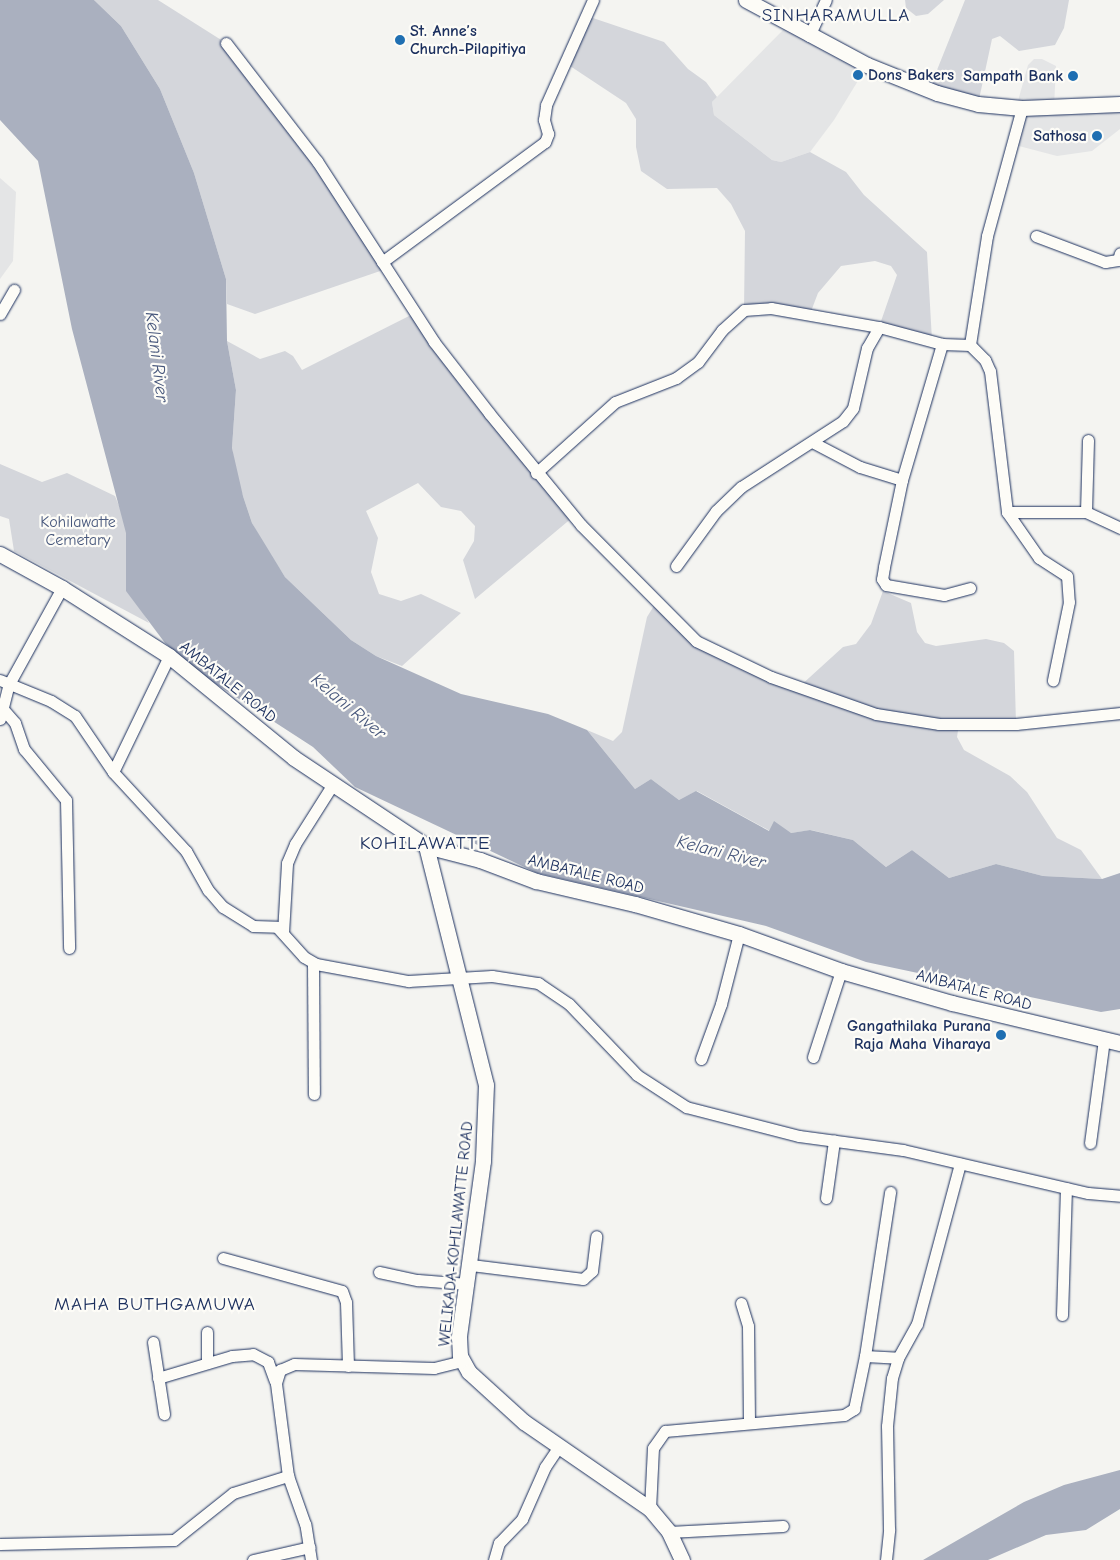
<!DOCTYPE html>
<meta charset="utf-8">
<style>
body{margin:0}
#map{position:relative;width:1120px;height:1560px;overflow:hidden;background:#f4f4f1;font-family:"Comic Neue",sans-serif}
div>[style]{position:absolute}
.built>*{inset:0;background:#e4e5e6}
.green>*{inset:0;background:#d4d6db}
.water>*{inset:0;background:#aab0bf}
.roads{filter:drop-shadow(0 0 1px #1b2f5e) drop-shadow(0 0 1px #1b2f5e)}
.minor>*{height:11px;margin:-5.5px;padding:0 5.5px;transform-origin:5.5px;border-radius:5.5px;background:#fdfcf7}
.major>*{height:15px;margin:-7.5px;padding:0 7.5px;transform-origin:7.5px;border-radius:7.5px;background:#fdfcf7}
.dots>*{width:14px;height:14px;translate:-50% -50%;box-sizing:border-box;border:2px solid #fdfcf7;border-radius:50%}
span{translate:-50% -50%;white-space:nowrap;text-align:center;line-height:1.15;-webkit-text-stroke:4.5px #fdfcf7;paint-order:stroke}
.poi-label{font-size:16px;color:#1b2f5e;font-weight:700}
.left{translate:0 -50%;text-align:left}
.right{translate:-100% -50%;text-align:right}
.park-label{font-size:16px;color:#49597d}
.street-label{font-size:16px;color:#1b2f5e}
.water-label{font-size:18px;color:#46567b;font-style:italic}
.quarter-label{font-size:19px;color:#1b2f5e;letter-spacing:1px}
</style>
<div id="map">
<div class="built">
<i style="clip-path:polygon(786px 27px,864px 71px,834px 120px,810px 152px,781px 162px,772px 160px,714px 115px,712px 102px)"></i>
<i style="clip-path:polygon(1034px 59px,1042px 59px,1056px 66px,1054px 107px,1120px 104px,1120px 129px,1092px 151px,1057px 156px,1015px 145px,1016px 108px,1028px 65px)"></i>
<i style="clip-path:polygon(0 178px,16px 192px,13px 261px,0 279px)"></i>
</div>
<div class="green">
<i style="clip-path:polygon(94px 0,158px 0,226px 43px,317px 161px,386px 269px,255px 314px,227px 304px,226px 279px,194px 173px,160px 89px,121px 26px)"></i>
<i style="clip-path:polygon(905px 0,944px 0,928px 14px,916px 16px,906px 8px)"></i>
<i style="clip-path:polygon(965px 0,1069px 0,1064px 28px,1055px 45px,1019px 51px,1000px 36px,992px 39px,978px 104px,929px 90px)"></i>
<i style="clip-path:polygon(587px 16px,664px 42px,688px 69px,706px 82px,717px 97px,712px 102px,714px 115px,772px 160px,781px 162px,810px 152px,846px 172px,864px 195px,927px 252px,932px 340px,879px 327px,897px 275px,891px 266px,875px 261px,841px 266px,818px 293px,810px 314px,744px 310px,745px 231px,731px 204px,717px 188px,667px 189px,641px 171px,636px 147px,636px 119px,626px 103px,564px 62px)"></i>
<i style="clip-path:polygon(415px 313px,573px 517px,475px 599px,463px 560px,474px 541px,475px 526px,461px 511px,441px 507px,418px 483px,366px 511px,378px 538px,371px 572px,379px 594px,401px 601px,421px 594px,461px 613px,402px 666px,376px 656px,351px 640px,285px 577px,263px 543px,252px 523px,236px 475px,232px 448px,236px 390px,227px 341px,260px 359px,285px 351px,293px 356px,302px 370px)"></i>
<i style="clip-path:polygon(0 464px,42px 482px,67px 473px,115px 496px,129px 530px,130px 589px,149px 623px,14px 551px,9px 519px,0 516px)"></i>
<i style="clip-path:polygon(883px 591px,911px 603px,917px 632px,925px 643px,936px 646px,986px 639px,1004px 643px,1014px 651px,1016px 724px,959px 724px,957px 737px,964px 750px,1010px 776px,1027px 792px,1057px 838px,1081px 850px,1102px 879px,1043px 876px,996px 864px,949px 878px,912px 850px,886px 867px,853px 840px,811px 830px,791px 833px,770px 831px,697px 791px,679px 800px,651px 779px,635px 789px,587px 730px,613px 741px,622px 732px,647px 617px,657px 601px,696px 641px,799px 687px,843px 647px,856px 644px,871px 624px)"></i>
</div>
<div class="water">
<i style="clip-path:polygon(0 0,94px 0,121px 26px,160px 89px,194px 173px,226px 279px,227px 341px,236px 390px,232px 448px,243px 496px,252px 523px,285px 577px,351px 640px,376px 656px,461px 694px,548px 714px,587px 730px,635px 789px,651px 779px,679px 800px,696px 791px,769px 831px,774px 821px,791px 833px,810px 830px,853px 840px,886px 867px,912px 850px,949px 878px,996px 864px,1043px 876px,1102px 879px,1120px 873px,1120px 1009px,1101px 1012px,866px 962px,766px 926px,537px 873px,355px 787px,313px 747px,205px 677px,165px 643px,126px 591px,126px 533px,72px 329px,38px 161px,0 120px)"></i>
<i style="clip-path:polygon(1120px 1470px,1120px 1509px,1086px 1530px,1046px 1535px,988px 1560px,923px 1560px,1024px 1502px,1064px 1485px)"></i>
</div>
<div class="roads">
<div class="minor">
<i style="left:809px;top:36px;width:40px;rotate:-65deg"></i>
<i style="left:226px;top:43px;width:149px;rotate:52.4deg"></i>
<i style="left:317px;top:161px;width:216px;rotate:57.1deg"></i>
<i style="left:434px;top:342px;width:90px;rotate:52.2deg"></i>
<i style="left:489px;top:413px;width:145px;rotate:50.6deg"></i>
<i style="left:581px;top:525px;width:163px;rotate:45.2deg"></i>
<i style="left:696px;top:641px;width:83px;rotate:25.6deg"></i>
<i style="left:771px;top:677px;width:111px;rotate:19.4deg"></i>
<i style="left:876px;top:714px;width:64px;rotate:9deg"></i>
<i style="left:939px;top:724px;width:77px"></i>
<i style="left:1016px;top:724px;width:105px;rotate:-6deg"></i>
<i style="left:1022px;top:108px;width:133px;rotate:105.3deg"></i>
<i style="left:987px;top:236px;width:110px;rotate:98.9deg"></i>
<i style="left:970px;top:345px;width:21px;rotate:45deg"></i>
<i style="left:985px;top:360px;width:12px;rotate:66deg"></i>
<i style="left:990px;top:371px;width:142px;rotate:83.1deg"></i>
<i style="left:1007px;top:512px;width:79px"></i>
<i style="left:1086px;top:512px;width:38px;rotate:25deg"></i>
<i style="left:1036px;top:236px;width:74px;rotate:20.6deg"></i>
<i style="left:1105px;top:262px;width:13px;rotate:-9deg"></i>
<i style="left:1118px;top:260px;width:7px;rotate:-74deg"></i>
<i style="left:382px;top:262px;width:202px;rotate:-36.4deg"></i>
<i style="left:545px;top:142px;width:9px;rotate:-69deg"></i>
<i style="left:548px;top:134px;width:15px;rotate:-106deg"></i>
<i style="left:544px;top:120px;width:15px;rotate:-82deg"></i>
<i style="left:546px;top:105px;width:115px;rotate:-65.9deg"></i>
<i style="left:0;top:314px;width:28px;rotate:-60deg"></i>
<i style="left:814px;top:443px;width:52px;rotate:27.6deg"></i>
<i style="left:860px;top:467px;width:44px;rotate:17.2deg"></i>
<i style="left:902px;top:480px;width:89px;rotate:101.7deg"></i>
<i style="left:884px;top:567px;width:12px;rotate:99deg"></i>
<i style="left:882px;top:579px;width:7px;rotate:56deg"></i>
<i style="left:886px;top:585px;width:59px;rotate:9.8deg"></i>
<i style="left:944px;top:595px;width:27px;rotate:-15deg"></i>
<i style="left:536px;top:473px;width:106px;rotate:-41.9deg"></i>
<i style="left:615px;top:402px;width:66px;rotate:-21.5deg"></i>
<i style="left:676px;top:378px;width:27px;rotate:-36deg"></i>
<i style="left:698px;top:362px;width:40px;rotate:-53deg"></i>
<i style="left:722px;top:330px;width:30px;rotate:-42deg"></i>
<i style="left:744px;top:310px;width:27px;rotate:-4deg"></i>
<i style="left:771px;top:308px;width:110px;rotate:10deg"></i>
<i style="left:902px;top:480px;width:142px;rotate:-73.6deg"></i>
<i style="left:1007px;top:512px;width:56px;rotate:55.2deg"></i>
<i style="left:1039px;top:558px;width:33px;rotate:33deg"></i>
<i style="left:1067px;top:576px;width:26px;rotate:86deg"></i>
<i style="left:1069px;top:602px;width:80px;rotate:101.6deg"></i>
<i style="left:1086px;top:512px;width:72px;rotate:-88.4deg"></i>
<i style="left:676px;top:566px;width:68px;rotate:-54deg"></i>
<i style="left:716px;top:511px;width:35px;rotate:-44deg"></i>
<i style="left:741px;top:487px;width:121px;rotate:-32.9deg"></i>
<i style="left:843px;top:421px;width:16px;rotate:-52deg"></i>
<i style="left:853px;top:408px;width:62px;rotate:-76.9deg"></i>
<i style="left:867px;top:348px;width:24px;rotate:-60deg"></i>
<i style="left:879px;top:327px;width:65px;rotate:15.1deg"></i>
<i style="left:942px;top:344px;width:28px;rotate:2deg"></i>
<i style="left:0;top:680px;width:55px;rotate:22.4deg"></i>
<i style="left:51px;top:701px;width:28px;rotate:32deg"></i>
<i style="left:75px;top:716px;width:68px;rotate:55.8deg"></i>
<i style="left:113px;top:772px;width:108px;rotate:47.3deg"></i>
<i style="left:186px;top:851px;width:45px;rotate:60.6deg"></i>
<i style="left:208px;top:890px;width:23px;rotate:49deg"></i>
<i style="left:223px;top:907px;width:36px;rotate:32deg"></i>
<i style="left:253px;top:926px;width:24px;rotate:2deg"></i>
<i style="left:277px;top:927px;width:40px;rotate:48deg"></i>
<i style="left:304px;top:957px;width:14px;rotate:30deg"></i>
<i style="left:316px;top:964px;width:94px;rotate:10.5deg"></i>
<i style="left:408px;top:981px;width:84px;rotate:-3.4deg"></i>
<i style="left:492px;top:976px;width:47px;rotate:8.7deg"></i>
<i style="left:538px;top:983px;width:37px;rotate:34deg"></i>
<i style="left:569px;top:1004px;width:98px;rotate:46.2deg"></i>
<i style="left:637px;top:1075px;width:59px;rotate:33.1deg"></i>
<i style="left:686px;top:1107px;width:117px;rotate:14.4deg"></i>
<i style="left:799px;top:1136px;width:105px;rotate:7.7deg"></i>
<i style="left:903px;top:1150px;width:190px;rotate:13.1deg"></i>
<i style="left:1088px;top:1193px;width:32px;rotate:5deg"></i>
<i style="left:3px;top:709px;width:18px;rotate:49deg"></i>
<i style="left:15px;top:723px;width:28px;rotate:71deg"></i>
<i style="left:24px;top:749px;width:66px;rotate:50.5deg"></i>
<i style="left:66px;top:800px;width:148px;rotate:88.8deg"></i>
<i style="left:0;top:719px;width:36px;rotate:-76deg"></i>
<i style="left:9px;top:684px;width:110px;rotate:-61.1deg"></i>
<i style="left:113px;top:772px;width:129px;rotate:-64.2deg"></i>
<i style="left:283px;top:933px;width:70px;rotate:-86.7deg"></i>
<i style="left:287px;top:863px;width:21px;rotate:-67deg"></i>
<i style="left:295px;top:844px;width:71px;rotate:-57.7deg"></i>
<i style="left:313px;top:963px;width:131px;rotate:89.6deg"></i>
<i style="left:813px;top:1057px;width:90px;rotate:-72deg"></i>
<i style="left:701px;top:1059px;width:59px;rotate:-70deg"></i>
<i style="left:721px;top:1004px;width:72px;rotate:-75.6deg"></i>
<i style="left:1090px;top:1143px;width:104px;rotate:-82.3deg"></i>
<i style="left:826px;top:1198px;width:58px;rotate:-82deg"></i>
<i style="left:223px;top:1258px;width:123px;rotate:15.5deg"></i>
<i style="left:342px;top:1291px;width:12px;rotate:70deg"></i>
<i style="left:346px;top:1302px;width:64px;rotate:88.2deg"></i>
<i style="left:471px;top:1265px;width:113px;rotate:7.1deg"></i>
<i style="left:583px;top:1279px;width:12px;rotate:-42deg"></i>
<i style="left:592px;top:1271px;width:35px;rotate:-83deg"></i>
<i style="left:379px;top:1272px;width:40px;rotate:12deg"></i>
<i style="left:418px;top:1280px;width:50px;rotate:4.6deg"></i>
<i style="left:741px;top:1303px;width:24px;rotate:73deg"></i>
<i style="left:748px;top:1326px;width:96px;rotate:89.4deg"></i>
<i style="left:1062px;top:1315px;width:127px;rotate:-88.2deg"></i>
<i style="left:207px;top:1332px;width:31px;rotate:90deg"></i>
<i style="left:153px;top:1342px;width:73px;rotate:81.3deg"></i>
<i style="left:865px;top:1356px;width:166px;rotate:-81.3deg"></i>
<i style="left:158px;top:1378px;width:77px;rotate:-16.6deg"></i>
<i style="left:232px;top:1356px;width:21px;rotate:-5deg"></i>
<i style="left:253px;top:1354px;width:17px;rotate:28deg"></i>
<i style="left:268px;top:1362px;width:20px;rotate:70deg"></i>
<i style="left:650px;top:1509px;width:61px;rotate:-87.2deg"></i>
<i style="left:653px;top:1448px;width:21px;rotate:-55deg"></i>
<i style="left:665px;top:1431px;width:180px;rotate:-5.1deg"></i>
<i style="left:844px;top:1415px;width:12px;rotate:-31deg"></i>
<i style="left:854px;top:1409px;width:54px;rotate:-78.3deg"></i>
<i style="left:865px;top:1356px;width:33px;rotate:3deg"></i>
<i style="left:669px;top:1532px;width:114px;rotate:-3deg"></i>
<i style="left:0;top:1544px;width:174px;rotate:-1.3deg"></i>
<i style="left:174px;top:1540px;width:75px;rotate:-38.5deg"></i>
<i style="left:233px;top:1493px;width:58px;rotate:-17.2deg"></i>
<i style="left:253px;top:1560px;width:58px;rotate:-12.8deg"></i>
<i style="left:311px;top:1560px;width:36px;rotate:-99deg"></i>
<i style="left:305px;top:1524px;width:51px;rotate:-109.5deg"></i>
<i style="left:288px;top:1476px;width:94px;rotate:-97.4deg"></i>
<i style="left:276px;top:1383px;width:14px;rotate:-73deg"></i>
<i style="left:280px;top:1370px;width:15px;rotate:-23deg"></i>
<i style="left:294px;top:1364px;width:140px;rotate:1.6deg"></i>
<i style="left:434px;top:1368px;width:29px;rotate:-14deg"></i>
<i style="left:494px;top:1560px;width:18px;rotate:-74deg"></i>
<i style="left:499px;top:1543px;width:33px;rotate:-46deg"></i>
<i style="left:522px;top:1519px;width:57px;rotate:-66.1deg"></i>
<i style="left:545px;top:1467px;width:25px;rotate:-56deg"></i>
<i style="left:886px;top:1560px;width:31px;rotate:-84deg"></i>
<i style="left:889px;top:1529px;width:103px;rotate:-91.1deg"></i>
<i style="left:887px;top:1426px;width:48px;rotate:-84.1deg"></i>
<i style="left:892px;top:1378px;width:21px;rotate:-73deg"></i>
<i style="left:898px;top:1358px;width:39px;rotate:-61deg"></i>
<i style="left:917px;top:1324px;width:166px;rotate:-75deg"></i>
</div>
<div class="major">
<i style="left:746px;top:0;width:137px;rotate:28.2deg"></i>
<i style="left:867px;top:65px;width:75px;rotate:21.8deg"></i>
<i style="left:937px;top:93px;width:42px;rotate:15deg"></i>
<i style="left:978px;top:104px;width:44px;rotate:5.2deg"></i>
<i style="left:1022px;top:108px;width:98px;rotate:-2.3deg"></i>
<i style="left:0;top:554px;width:71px;rotate:28.7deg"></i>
<i style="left:62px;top:588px;width:127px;rotate:32.4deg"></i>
<i style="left:169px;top:656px;width:161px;rotate:39.2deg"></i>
<i style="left:294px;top:758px;width:159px;rotate:33.7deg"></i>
<i style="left:426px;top:846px;width:56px;rotate:14.5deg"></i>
<i style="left:480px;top:860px;width:60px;rotate:20.6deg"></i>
<i style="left:536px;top:881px;width:102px;rotate:13.1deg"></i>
<i style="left:635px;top:904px;width:108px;rotate:16.1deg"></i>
<i style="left:739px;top:934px;width:109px;rotate:19.9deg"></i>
<i style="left:841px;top:971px;width:116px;rotate:16.1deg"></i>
<i style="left:952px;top:1003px;width:173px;rotate:13.4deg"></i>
<i style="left:426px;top:846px;width:246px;rotate:75.9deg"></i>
<i style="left:486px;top:1085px;width:76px;rotate:92.3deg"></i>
<i style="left:483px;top:1161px;width:178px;rotate:97.8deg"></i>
<i style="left:459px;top:1337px;width:19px;rotate:87deg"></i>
<i style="left:460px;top:1356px;width:18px;rotate:61deg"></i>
<i style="left:469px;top:1372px;width:74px;rotate:42.3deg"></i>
<i style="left:524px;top:1422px;width:153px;rotate:34.6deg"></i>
<i style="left:650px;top:1509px;width:30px;rotate:50deg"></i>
<i style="left:669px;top:1532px;width:31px;rotate:65deg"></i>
</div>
</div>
<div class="dots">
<i style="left:400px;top:40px;background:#1f6fb2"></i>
<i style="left:858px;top:75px;background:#1f6fb2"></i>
<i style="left:1073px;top:76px;background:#1f6fb2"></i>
<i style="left:1097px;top:136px;background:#1f6fb2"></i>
<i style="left:1001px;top:1035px;background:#1f6fb2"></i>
</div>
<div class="poi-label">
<span class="left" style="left:410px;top:40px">St. Anne’s<br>Church-Pilapitiya</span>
<span class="left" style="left:868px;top:75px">Dons Bakers</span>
<span class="right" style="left:1063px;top:76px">Sampath Bank</span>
<span class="right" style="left:1087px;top:136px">Sathosa</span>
<span class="right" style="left:991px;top:1035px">Gangathilaka Purana<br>Raja Maha Viharaya</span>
</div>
<div class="park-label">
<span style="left:78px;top:531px">Kohilawatte<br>Cemetary</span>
</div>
<div class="street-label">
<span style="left:228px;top:682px;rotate:39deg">AMBATALE ROAD</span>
<span style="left:586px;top:874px;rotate:14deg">AMBATALE ROAD</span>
<span style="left:974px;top:990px;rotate:15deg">AMBATALE ROAD</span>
<span style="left:456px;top:1234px;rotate:-84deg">WELIKADA-KOHILAWATTE ROAD</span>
</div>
<div class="water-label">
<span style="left:156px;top:357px;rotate:83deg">Kelani River</span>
<span style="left:348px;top:707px;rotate:40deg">Kelani River</span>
<span style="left:721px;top:853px;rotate:14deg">Kelani River</span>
</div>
<div class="quarter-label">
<span style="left:836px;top:16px">SINHARAMULLA</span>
<span style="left:425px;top:844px">KOHILAWATTE</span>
<span style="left:155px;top:1305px">MAHA BUTHGAMUWA</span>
</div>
</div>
